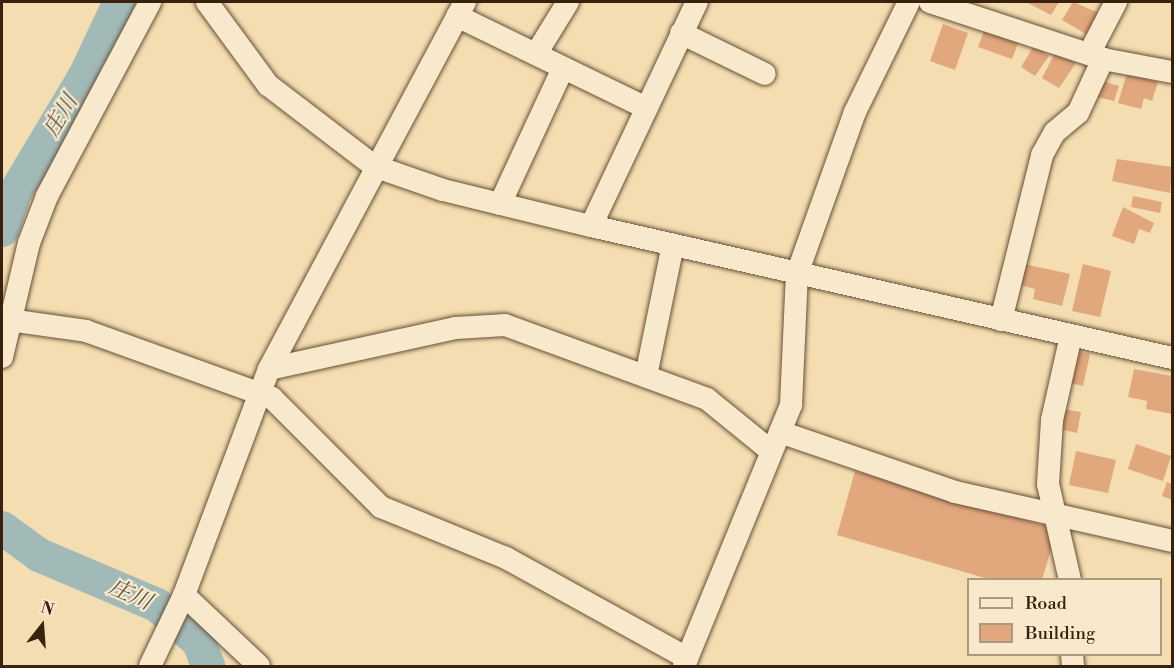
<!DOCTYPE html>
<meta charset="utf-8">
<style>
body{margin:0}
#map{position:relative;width:1174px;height:668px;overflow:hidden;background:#f4ddb0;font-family:"Libre Bodoni","Noto Serif JP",serif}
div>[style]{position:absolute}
.river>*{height:34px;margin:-17px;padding:0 17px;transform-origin:17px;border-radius:17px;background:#a1b9b7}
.building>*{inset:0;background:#e1a77d}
.roads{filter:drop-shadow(0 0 2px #675036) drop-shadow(0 0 2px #675036)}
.minor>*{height:22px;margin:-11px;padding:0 11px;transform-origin:11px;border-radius:11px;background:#f8e9cc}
span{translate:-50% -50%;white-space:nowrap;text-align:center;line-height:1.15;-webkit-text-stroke:4.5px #f8e9cc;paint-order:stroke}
.water-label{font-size:22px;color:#584f41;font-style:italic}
.frame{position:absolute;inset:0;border:3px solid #38210e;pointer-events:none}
.legend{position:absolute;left:967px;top:578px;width:195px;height:78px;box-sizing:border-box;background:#f8e9cc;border:2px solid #ab9980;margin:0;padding:8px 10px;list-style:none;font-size:18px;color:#38210e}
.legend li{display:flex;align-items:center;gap:12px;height:30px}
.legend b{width:30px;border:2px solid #ab9980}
.north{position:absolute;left:12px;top:596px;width:60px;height:60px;-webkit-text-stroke:4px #f8e9cc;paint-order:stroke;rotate:17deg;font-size:16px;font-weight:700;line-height:24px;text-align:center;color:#38210e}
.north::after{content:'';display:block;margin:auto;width:21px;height:27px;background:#38210e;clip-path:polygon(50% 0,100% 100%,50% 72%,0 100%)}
</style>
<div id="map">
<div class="river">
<i style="left:2px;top:230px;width:39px;rotate:-71deg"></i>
<i style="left:15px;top:193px;width:136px;rotate:-59.1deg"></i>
<i style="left:85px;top:76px;width:82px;rotate:-64.7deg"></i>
<i style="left:2px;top:528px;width:46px;rotate:36.1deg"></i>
<i style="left:39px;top:555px;width:128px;rotate:23deg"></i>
<i style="left:157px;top:605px;width:56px;rotate:41.4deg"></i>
<i style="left:199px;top:642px;width:26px;rotate:69deg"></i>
</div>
<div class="building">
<i style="clip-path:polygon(1026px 2px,1059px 2px,1051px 15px)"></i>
<i style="clip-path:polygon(1073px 2px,1099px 13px,1086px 34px,1062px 20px)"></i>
<i style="clip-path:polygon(943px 24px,968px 33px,955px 70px,930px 61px)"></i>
<i style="clip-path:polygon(986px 26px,1020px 38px,1012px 59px,978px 47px)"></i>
<i style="clip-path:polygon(1034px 46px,1049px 56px,1035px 76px,1021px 67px)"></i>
<i style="clip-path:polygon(1056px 51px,1076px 63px,1059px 88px,1042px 78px)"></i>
<i style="clip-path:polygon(1127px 73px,1158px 82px,1152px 101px,1144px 98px,1141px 109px,1118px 103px)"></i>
<i style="clip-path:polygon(1102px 81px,1119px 86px,1114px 101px,1097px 97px)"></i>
<i style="clip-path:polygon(1117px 159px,1172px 167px,1170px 193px,1112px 181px)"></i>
<i style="clip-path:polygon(1133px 196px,1162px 202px,1160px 213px,1131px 207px)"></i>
<i style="clip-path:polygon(1123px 207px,1154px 223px,1150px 233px,1139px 229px,1134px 244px,1112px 236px)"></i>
<i style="clip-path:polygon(1024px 264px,1070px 274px,1062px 306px,1033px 299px,1035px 289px,1020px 285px)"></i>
<i style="clip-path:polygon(1083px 264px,1111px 271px,1100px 317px,1072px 311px)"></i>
<i style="clip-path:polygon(1077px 351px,1090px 354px,1083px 386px,1070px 383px)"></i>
<i style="clip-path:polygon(1134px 369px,1172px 376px,1172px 414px,1146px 409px,1147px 401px,1128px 397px)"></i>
<i style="clip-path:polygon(1063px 409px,1081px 412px,1077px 433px,1059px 429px)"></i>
<i style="clip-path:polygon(1136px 444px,1171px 456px,1163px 481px,1128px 469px)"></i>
<i style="clip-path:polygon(1076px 451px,1116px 460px,1108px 493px,1069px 485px)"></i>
<i style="clip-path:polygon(855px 471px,1057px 529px,1042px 580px,992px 580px,837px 535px)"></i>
<i style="clip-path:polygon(1167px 482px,1172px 484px,1172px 500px,1162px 496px)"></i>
</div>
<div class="roads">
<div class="minor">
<i style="left:207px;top:2px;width:103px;rotate:53.7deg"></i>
<i style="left:268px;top:85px;width:133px;rotate:37.4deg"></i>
<i style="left:374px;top:166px;width:73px;rotate:19.2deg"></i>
<i style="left:443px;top:190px;width:152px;rotate:13.7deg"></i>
<i style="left:591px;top:226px;width:596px;rotate:12.8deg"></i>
<i style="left:930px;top:2px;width:182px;rotate:18.2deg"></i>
<i style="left:457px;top:16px;width:208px;rotate:25.9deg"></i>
<i style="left:681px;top:33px;width:93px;rotate:26deg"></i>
<i style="left:536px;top:54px;width:61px;rotate:-58.4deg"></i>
<i style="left:1089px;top:54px;width:59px;rotate:-62.6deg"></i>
<i style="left:500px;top:204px;width:150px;rotate:-65.1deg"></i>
<i style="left:591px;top:226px;width:248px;rotate:-64.7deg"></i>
<i style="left:2px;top:319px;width:85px;rotate:8.1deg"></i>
<i style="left:86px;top:331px;width:198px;rotate:19.8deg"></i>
<i style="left:272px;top:398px;width:154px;rotate:45deg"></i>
<i style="left:381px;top:507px;width:135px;rotate:22.2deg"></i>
<i style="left:506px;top:558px;width:207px;rotate:28.9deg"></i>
<i style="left:1001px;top:320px;width:170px;rotate:-76deg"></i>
<i style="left:1042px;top:155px;width:26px;rotate:-61deg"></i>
<i style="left:1055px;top:132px;width:30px;rotate:-40deg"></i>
<i style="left:1078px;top:113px;width:60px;rotate:-65.2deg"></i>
<i style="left:1103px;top:59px;width:70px;rotate:10.7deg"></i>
<i style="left:2px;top:357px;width:117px;rotate:-76.7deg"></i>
<i style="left:29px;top:243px;width:50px;rotate:-69deg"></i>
<i style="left:47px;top:196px;width:220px;rotate:-62deg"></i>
<i style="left:269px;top:369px;width:191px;rotate:-12.4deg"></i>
<i style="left:456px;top:328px;width:49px;rotate:-3.5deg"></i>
<i style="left:505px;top:325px;width:215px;rotate:20.1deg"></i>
<i style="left:707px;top:399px;width:82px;rotate:39.1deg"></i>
<i style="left:646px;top:376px;width:134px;rotate:-78.4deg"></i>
<i style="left:780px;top:432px;width:185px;rotate:18.9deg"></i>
<i style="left:955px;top:492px;width:222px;rotate:12.7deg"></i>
<i style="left:1070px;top:580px;width:98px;rotate:-102.9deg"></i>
<i style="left:1048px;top:484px;width:64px;rotate:-86.4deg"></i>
<i style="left:1052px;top:420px;width:86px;rotate:-77.3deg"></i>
<i style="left:184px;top:595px;width:103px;rotate:43.4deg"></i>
<i style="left:1072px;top:654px;width:12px;rotate:85deg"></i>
<i style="left:150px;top:666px;width:79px;rotate:-64.4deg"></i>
<i style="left:184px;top:595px;width:241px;rotate:-69.4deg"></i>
<i style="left:269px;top:369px;width:416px;rotate:-61.9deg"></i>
<i style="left:684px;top:666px;width:282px;rotate:-67.7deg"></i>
<i style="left:791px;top:405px;width:131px;rotate:-87.4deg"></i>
<i style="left:797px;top:274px;width:172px;rotate:-70.3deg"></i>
<i style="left:855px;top:112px;width:123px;rotate:-63.9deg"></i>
</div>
</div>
<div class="water-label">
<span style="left:61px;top:116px;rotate:-59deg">庄川</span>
<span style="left:130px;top:595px;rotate:24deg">庄川</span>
</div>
<div class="frame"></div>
<ul class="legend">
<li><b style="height:8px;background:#f8e9cc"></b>Road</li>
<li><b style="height:16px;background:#e1a77d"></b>Building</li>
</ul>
<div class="north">N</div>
</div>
